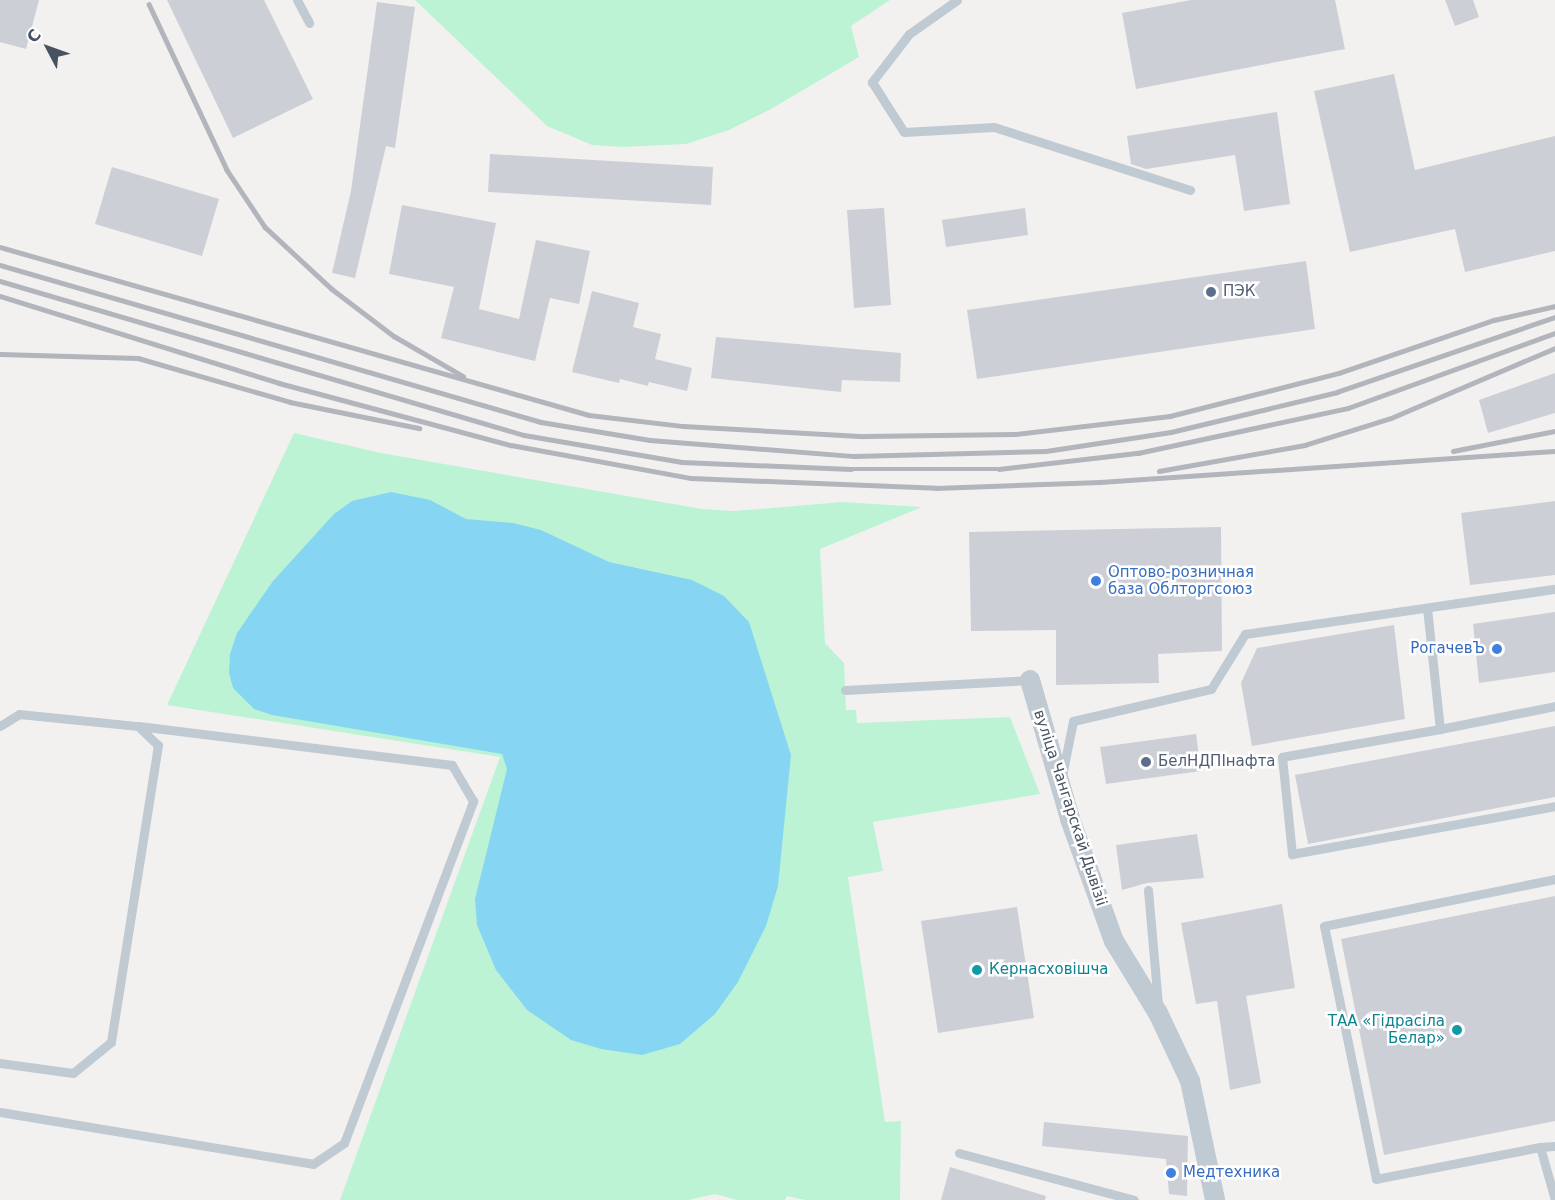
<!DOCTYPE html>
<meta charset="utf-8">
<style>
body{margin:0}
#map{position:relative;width:1555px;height:1200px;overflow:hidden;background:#f3f1f0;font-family:"DejaVu Sans",sans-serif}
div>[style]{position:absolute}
.green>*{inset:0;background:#bcf3d5}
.water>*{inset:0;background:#86d6f3}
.building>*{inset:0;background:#cccfd6}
.lane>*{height:9px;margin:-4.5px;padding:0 4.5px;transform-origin:4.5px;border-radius:4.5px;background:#c0cad3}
.street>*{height:20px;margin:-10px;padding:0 10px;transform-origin:10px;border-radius:10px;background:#c0cad3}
.rail>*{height:4.5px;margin:-2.25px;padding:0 2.25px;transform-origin:2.25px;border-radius:2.25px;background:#b2b5bb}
.dots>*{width:16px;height:16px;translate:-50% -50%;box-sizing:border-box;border:3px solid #fff;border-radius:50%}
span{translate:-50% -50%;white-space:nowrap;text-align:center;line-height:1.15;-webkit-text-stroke:5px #fff;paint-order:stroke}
.service-label{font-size:15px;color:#4e5e75}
.left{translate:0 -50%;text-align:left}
.shop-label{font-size:15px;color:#366cbe}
.right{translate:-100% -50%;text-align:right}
.street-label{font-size:15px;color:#475260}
.culture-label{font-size:15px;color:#0d838f}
.north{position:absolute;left:18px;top:18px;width:60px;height:60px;-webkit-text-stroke:4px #fff;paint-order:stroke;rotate:311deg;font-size:16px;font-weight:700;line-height:24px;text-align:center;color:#475260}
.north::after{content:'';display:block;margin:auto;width:21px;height:27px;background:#475260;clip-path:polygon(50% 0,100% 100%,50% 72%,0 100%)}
</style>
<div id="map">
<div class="green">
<i style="clip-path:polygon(415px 0,890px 0,851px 26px,859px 57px,771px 109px,729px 130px,686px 144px,623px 147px,592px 145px,547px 126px)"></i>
<i style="clip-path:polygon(294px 433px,381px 453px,702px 509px,734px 511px,842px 502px,922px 507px,820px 549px,825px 643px,844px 663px,846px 710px,856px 710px,857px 723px,1010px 717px,1040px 794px,873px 822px,883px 871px,848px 877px,885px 1122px,901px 1121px,900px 1200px,805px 1200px,787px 1196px,785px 1200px,737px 1200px,715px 1194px,688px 1200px,340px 1200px,500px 757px,167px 705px)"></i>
</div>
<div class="water">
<i style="clip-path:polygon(391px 492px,430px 500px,466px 519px,513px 523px,541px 530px,609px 562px,692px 580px,724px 596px,749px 622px,791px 755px,778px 886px,766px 926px,738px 982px,715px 1014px,680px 1044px,642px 1055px,601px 1049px,571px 1040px,527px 1010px,496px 970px,477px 925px,475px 899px,507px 769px,502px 754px,272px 715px,254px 709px,233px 688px,229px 673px,230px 654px,237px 633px,273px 581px,334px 514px,352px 501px)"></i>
</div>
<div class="building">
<i style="clip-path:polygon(0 0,39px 0,26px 49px,0 42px)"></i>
<i style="clip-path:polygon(167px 0,264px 0,313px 99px,233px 138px)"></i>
<i style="clip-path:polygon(1191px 0,1335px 0,1345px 49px,1136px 89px,1122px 13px)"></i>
<i style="clip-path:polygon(1445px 0,1473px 0,1479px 17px,1455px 26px)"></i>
<i style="clip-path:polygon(377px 2px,415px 7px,395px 148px,386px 146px,355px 278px,332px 273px,351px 191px)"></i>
<i style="clip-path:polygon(1394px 74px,1415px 170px,1555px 136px,1555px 251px,1465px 272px,1455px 229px,1350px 252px,1314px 91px)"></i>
<i style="clip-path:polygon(1277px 112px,1290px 204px,1244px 211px,1235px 155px,1146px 169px,1131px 164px,1127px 136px)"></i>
<i style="clip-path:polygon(490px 154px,713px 167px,711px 205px,488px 192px)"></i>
<i style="clip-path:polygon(112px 167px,219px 199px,202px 256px,95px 224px)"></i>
<i style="clip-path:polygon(402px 205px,496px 223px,479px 309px,519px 319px,536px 240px,590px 251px,579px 304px,550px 298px,535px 361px,441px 338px,454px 287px,389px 274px)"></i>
<i style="clip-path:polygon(884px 208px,891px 305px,854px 308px,847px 210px)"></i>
<i style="clip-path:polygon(1025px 208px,1028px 235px,946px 247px,942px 220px)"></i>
<i style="clip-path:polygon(1306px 261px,1315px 329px,977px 379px,967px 310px)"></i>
<i style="clip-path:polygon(592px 291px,639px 303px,633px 327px,661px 334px,655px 359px,692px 368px,687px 391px,649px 382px,648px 386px,620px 379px,619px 383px,572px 372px)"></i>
<i style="clip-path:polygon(716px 337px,901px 353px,900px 382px,842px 380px,841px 392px,711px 378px)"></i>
<i style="clip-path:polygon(1555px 373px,1555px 413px,1488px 433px,1479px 400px)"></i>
<i style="clip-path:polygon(1555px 501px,1555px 575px,1470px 585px,1461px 513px)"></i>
<i style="clip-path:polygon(1221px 527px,1222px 651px,1158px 654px,1159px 683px,1056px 685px,1056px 630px,971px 631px,969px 532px)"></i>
<i style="clip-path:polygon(1555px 612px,1555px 672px,1479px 683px,1473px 624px)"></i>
<i style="clip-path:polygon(1394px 625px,1405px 719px,1252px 746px,1241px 683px,1257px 648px)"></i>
<i style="clip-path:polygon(1555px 726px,1555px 797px,1308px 844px,1295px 775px)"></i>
<i style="clip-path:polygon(1196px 734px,1201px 771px,1106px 784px,1100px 747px)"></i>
<i style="clip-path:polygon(1197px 834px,1204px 878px,1147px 883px,1122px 890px,1116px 845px)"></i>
<i style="clip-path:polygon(1555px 896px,1555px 1121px,1384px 1155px,1341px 939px)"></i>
<i style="clip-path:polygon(1282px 904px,1295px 988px,1246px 996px,1261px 1083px,1230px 1090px,1217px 1001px,1196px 1004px,1181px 923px)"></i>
<i style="clip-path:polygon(1017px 907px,1034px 1018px,938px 1033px,921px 921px)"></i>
<i style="clip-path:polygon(1044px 1122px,1188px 1136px,1187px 1196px,1169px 1194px,1166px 1159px,1042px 1146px)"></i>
<i style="clip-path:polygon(950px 1167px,1046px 1196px,1045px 1200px,941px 1200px)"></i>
</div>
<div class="lane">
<i style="left:297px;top:0;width:26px;rotate:62deg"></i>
<i style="left:957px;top:0;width:59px;rotate:144.7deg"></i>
<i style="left:909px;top:34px;width:61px;rotate:127.6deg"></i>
<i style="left:872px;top:82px;width:59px;rotate:57.4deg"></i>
<i style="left:904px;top:132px;width:90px;rotate:-3.2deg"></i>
<i style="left:994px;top:127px;width:206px;rotate:17.8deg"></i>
<i style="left:1427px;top:608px;width:122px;rotate:83.9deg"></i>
<i style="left:1440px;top:729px;width:117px;rotate:-11.3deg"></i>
<i style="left:845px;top:690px;width:185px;rotate:-3.1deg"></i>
<i style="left:0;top:726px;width:22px;rotate:-32deg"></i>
<i style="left:19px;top:714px;width:120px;rotate:5.8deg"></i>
<i style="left:138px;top:726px;width:28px;rotate:44deg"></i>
<i style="left:158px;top:745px;width:301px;rotate:99deg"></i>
<i style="left:111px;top:1042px;width:49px;rotate:140.8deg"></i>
<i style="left:73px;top:1073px;width:74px;rotate:-172.2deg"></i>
<i style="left:1440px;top:729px;width:160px;rotate:170deg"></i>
<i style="left:1282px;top:757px;width:98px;rotate:84.1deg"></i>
<i style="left:1292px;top:854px;width:267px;rotate:-10.3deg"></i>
<i style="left:1062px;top:776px;width:56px;rotate:-78.7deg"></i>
<i style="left:1073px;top:721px;width:142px;rotate:-13.1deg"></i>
<i style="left:1211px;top:689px;width:65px;rotate:-58.3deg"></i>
<i style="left:1245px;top:634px;width:313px;rotate:-8.3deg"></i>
<i style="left:1148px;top:890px;width:114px;rotate:85deg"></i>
<i style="left:0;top:1112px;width:317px;rotate:9.4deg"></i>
<i style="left:313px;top:1164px;width:37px;rotate:-34deg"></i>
<i style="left:344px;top:1143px;width:366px;rotate:-69.3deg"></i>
<i style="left:473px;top:801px;width:42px;rotate:-120.3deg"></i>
<i style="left:452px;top:765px;width:316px;rotate:-172.9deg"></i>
<i style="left:1540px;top:1147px;width:15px;rotate:-4deg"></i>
<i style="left:959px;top:1153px;width:181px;rotate:15deg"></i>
<i style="left:1555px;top:1200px;width:55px;rotate:-105.8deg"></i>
<i style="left:1540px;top:1147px;width:167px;rotate:169deg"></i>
<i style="left:1376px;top:1179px;width:258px;rotate:-101.6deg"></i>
<i style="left:1324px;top:926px;width:236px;rotate:-11.5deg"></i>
</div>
<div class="street">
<i style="left:1030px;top:680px;width:145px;rotate:73.9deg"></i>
<i style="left:1070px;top:819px;width:130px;rotate:70.2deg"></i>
<i style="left:1114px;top:941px;width:84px;rotate:58.6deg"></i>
<i style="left:1158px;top:1013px;width:75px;rotate:64.8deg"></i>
<i style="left:1190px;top:1081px;width:122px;rotate:78.1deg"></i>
</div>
<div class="rail">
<i style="left:149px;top:4px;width:183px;rotate:64.8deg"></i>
<i style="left:227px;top:170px;width:69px;rotate:56.3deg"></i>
<i style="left:265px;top:227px;width:91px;rotate:42.8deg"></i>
<i style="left:332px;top:289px;width:78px;rotate:37.2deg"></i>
<i style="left:394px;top:336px;width:80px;rotate:30.1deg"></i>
<i style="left:0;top:247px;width:612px;rotate:15.92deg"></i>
<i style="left:589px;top:415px;width:95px;rotate:6.7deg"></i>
<i style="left:683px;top:426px;width:181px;rotate:3.2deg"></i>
<i style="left:864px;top:436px;width:151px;rotate:-0.8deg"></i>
<i style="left:1015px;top:434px;width:156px;rotate:-6.6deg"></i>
<i style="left:1170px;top:416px;width:174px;rotate:-14.3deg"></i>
<i style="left:1339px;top:373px;width:164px;rotate:-18.9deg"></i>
<i style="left:1494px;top:320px;width:63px;rotate:-12.9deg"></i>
<i style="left:0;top:265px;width:563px;rotate:16.18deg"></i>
<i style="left:541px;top:422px;width:110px;rotate:9.4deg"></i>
<i style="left:650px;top:440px;width:205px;rotate:4.5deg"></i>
<i style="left:854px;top:456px;width:192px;rotate:-1.5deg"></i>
<i style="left:1046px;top:451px;width:126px;rotate:-8.6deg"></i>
<i style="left:1171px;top:432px;width:171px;rotate:-13.5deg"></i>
<i style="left:1337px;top:392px;width:231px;rotate:-19deg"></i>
<i style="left:0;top:281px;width:546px;rotate:16.38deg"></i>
<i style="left:524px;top:435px;width:160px;rotate:9.7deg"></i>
<i style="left:682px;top:462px;width:169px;rotate:2.4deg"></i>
<i style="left:851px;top:469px;width:148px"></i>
<i style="left:999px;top:469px;width:140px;rotate:-6.6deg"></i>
<i style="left:1138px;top:453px;width:215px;rotate:-12.1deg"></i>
<i style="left:1348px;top:408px;width:220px;rotate:-19.9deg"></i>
<i style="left:0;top:296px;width:292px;rotate:17.3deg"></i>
<i style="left:279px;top:383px;width:240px;rotate:15deg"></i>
<i style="left:511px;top:445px;width:183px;rotate:10.4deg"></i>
<i style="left:691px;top:478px;width:245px;rotate:2.3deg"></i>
<i style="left:936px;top:488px;width:164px;rotate:-2.1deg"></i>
<i style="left:1100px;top:482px;width:456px;rotate:-3.9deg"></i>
<i style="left:0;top:354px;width:138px;rotate:1.7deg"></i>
<i style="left:138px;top:358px;width:158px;rotate:16.1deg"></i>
<i style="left:290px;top:402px;width:132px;rotate:11.4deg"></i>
<i style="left:1453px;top:451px;width:104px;rotate:-11.1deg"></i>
<i style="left:1159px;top:471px;width:148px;rotate:-10.1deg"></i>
<i style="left:1305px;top:445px;width:90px;rotate:-17.4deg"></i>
<i style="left:1391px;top:418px;width:178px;rotate:-23.1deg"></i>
</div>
<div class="dots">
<i style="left:1211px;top:292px;background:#5c6f8a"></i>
<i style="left:1096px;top:581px;background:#3f7fe0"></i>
<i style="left:1497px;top:649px;background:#3f7fe0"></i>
<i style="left:1146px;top:762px;background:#5c6f8a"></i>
<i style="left:977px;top:970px;background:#0f9aa8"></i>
<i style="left:1457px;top:1030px;background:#0f9aa8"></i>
<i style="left:1171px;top:1173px;background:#3f7fe0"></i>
</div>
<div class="service-label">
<span class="left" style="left:1223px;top:292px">ПЭК</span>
<span class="left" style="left:1158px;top:762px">БелНДПІнафта</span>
</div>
<div class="shop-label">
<span class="left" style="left:1108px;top:581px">Оптово-розничная<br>база Облторгсоюз</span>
<span class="right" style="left:1485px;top:649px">РогачевЪ</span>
<span class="left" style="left:1183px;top:1173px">Медтехника</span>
</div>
<div class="street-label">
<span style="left:1070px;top:808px;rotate:72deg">вуліца Чангарскай Дывізіі</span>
</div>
<div class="culture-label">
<span class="left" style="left:989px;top:970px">Кернасховішча</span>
<span class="right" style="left:1445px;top:1030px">ТАА «Гідрасіла<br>Белар»</span>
</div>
<div class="north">С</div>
</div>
